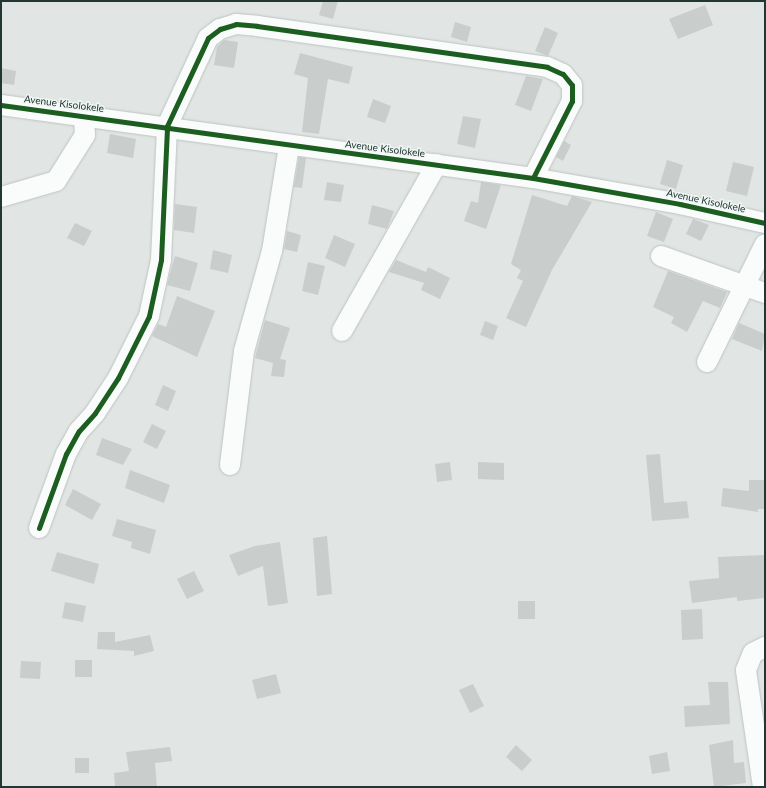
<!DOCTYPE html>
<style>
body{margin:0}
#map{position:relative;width:766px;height:788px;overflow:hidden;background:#e1e6e4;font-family:Lato,sans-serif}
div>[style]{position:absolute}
.building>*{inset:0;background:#c9cdcc}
.roads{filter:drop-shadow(0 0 1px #bec3c1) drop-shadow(0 0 1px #bec3c1)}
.street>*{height:20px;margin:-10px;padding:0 10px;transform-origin:10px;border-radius:10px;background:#fafbfb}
.cycleway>*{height:5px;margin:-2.5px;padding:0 2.5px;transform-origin:2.5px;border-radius:2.5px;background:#1b5e20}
span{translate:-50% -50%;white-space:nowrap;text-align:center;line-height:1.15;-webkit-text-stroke:3px #eff6f3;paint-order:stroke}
.street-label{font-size:10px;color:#223733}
.frame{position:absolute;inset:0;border:2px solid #223733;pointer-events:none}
</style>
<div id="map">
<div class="building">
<i style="clip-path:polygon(323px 1px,338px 1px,333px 19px,319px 15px)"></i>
<i style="clip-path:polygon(705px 5px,713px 25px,678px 39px,669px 19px)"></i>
<i style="clip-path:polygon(455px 22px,471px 27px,467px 42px,451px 37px)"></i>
<i style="clip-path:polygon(545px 27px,558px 33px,548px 56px,535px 51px)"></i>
<i style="clip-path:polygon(224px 40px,238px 42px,234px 68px,214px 65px,217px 47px)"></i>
<i style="clip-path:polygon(300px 53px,353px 67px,349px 84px,328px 79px,319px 134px,302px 132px,308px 78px,294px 74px)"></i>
<i style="clip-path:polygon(1px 68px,16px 71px,14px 85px,1px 83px)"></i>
<i style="clip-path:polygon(526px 76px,543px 79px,531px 111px,515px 105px)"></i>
<i style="clip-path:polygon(373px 99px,391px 106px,385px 123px,367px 117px)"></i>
<i style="clip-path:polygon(463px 116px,481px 119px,475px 148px,457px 144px)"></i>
<i style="clip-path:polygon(110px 134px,136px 139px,133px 158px,107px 153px)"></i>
<i style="clip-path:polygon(564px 141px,571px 145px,563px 161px,556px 157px)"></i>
<i style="clip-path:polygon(299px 157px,306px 158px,302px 188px,294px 187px)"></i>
<i style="clip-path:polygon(667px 160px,683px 165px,676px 189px,660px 184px)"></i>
<i style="clip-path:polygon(733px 162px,754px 167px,747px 196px,726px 191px)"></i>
<i style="clip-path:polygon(327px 182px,344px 185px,341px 202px,324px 200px)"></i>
<i style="clip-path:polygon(481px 182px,501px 185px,486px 229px,464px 221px,471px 201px,478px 203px)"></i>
<i style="clip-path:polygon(532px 195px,567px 206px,572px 196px,592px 202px,552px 270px,526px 327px,506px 318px,523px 281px,517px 278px,521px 270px,511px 264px)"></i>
<i style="clip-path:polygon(175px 204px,197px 207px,194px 233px,174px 230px)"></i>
<i style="clip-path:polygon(372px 205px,394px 211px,387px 229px,368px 224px)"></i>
<i style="clip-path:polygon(656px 212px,673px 219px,664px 242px,647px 236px)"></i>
<i style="clip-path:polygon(693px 219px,709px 225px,701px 241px,686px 234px)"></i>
<i style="clip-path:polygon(75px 223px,92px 231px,84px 246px,67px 238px)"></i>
<i style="clip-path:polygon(287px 231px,301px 235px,297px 252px,284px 249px)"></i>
<i style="clip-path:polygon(334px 235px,355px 244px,345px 267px,325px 258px)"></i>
<i style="clip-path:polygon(213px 250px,232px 255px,228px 273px,210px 269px)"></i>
<i style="clip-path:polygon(175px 256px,198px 263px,190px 291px,167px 285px)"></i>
<i style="clip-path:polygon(396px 260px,426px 272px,428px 267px,450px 278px,440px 299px,421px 290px,424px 283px,389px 272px)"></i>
<i style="clip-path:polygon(308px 262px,325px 266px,318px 295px,302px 291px)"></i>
<i style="clip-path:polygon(668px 271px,727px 292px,720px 308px,703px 301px,687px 332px,671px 323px,674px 317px,653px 307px)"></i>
<i style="clip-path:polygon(177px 296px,215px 311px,197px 357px,152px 336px,158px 324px,166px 327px)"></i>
<i style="clip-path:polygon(265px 320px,290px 328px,280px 359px,286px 360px,284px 377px,271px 376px,273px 363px,255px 358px)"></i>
<i style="clip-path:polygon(485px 321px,498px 326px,493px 340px,480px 335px)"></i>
<i style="clip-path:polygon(739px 323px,765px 334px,762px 351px,732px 339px)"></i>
<i style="clip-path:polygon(163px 385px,176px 391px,168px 411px,155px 405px)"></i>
<i style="clip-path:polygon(152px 424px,166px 431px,157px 449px,143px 442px)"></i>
<i style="clip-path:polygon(102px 438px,132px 449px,123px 465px,96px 455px)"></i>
<i style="clip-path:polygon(660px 454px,664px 503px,687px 501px,689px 518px,652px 521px,646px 455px)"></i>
<i style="clip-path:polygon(450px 462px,452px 480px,437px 482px,435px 464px)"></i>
<i style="clip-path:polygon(478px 462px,504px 463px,504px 480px,478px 479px)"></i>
<i style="clip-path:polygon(130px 470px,170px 485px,164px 503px,125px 488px)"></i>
<i style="clip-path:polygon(749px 480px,765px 480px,765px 509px,758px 509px,758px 512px,721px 506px,723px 488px,749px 491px)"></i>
<i style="clip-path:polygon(73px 489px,101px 504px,92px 520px,65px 505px)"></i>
<i style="clip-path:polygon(117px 519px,156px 530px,150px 554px,131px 548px,132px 542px,112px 536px)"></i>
<i style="clip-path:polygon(327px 536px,332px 594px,317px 596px,313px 538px)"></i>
<i style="clip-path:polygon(280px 542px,288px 603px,268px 606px,263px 566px,238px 576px,229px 555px,255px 546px)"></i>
<i style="clip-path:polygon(57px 552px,99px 564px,94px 584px,51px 571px)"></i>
<i style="clip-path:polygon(765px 555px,765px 598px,737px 601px,737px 597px,692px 603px,689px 581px,719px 578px,718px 557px)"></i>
<i style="clip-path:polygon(194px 571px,204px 591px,187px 599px,177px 579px)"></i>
<i style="clip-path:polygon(518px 601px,535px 601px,535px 619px,518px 619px)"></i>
<i style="clip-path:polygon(65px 602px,86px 606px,83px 622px,62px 618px)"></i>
<i style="clip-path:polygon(702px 609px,703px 639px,682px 640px,681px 610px)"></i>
<i style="clip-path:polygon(98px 632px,115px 632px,115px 642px,150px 635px,154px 651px,134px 656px,134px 651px,97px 649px)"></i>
<i style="clip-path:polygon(75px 660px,92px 660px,92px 677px,75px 677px)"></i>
<i style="clip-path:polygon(21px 661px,41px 662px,40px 679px,20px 678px)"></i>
<i style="clip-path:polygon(276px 674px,281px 693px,257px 699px,252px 680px)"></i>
<i style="clip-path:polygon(708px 682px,728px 682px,730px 724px,685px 727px,684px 706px,710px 705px)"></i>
<i style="clip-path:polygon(473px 684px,484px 706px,470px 713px,459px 690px)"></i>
<i style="clip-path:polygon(733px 740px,734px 763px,744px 762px,746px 783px,714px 787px,709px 745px)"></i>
<i style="clip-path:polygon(516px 745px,532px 760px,522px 771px,506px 757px)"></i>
<i style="clip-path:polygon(170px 747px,172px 761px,155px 763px,157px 787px,115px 787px,114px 773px,129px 771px,126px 752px)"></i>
<i style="clip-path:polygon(667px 752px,670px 771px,652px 774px,649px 756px)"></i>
<i style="clip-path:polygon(75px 758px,89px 758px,89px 773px,75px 773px)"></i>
</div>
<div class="roads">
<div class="street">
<i style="left:1px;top:105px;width:537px;rotate:7.81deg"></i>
<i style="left:533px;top:178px;width:149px;rotate:10deg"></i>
<i style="left:680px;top:204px;width:87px;rotate:12.6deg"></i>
<i style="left:1px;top:197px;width:57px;rotate:-16.2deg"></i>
<i style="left:56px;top:181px;width:54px;rotate:-57.8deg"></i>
<i style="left:85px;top:135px;width:19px;rotate:-93deg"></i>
<i style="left:661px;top:256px;width:110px;rotate:19.6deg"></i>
<i style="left:342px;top:331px;width:192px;rotate:-60.4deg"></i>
<i style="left:707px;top:362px;width:131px;rotate:-63.8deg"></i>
<i style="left:230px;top:465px;width:115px;rotate:-83deg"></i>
<i style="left:244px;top:351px;width:104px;rotate:-74.4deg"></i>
<i style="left:272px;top:251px;width:106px;rotate:-80.8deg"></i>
<i style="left:39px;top:528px;width:79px;rotate:-70deg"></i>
<i style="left:66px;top:454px;width:26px;rotate:-61deg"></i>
<i style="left:79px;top:431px;width:24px;rotate:-48deg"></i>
<i style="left:95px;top:413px;width:42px;rotate:-56.7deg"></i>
<i style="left:118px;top:378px;width:69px;rotate:-63.4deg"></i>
<i style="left:149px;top:316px;width:57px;rotate:-77.9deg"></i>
<i style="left:161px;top:260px;width:134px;rotate:-87.4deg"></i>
<i style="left:167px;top:126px;width:97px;rotate:-65deg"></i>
<i style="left:208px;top:38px;width:15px;rotate:-37deg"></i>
<i style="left:220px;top:29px;width:17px;rotate:-17deg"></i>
<i style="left:236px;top:24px;width:21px;rotate:5deg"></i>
<i style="left:257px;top:26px;width:293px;rotate:8deg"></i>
<i style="left:547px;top:67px;width:17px;rotate:24deg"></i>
<i style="left:563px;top:74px;width:14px;rotate:51deg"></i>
<i style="left:572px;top:85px;width:16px;rotate:90deg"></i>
<i style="left:572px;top:101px;width:86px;rotate:116.9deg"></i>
<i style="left:763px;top:787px;width:118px;rotate:-98.3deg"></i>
<i style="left:746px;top:670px;width:18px;rotate:-68deg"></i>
<i style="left:753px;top:653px;width:13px;rotate:-27deg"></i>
</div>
</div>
<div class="cycleway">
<i style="left:1px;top:105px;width:537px;rotate:7.81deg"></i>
<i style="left:533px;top:178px;width:149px;rotate:10deg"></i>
<i style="left:680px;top:204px;width:87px;rotate:12.6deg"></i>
<i style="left:39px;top:528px;width:79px;rotate:-70deg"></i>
<i style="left:66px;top:454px;width:26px;rotate:-61deg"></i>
<i style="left:79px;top:431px;width:24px;rotate:-48deg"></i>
<i style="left:95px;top:413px;width:42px;rotate:-56.7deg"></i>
<i style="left:118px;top:378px;width:69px;rotate:-63.4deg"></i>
<i style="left:149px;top:316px;width:57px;rotate:-77.9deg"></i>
<i style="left:161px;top:260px;width:134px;rotate:-87.4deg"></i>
<i style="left:167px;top:126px;width:97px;rotate:-65deg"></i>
<i style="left:208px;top:38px;width:15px;rotate:-37deg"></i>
<i style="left:220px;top:29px;width:17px;rotate:-17deg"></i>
<i style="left:236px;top:24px;width:21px;rotate:5deg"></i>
<i style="left:257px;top:26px;width:293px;rotate:8deg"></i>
<i style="left:547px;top:67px;width:17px;rotate:24deg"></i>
<i style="left:563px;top:74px;width:14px;rotate:51deg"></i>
<i style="left:572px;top:85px;width:16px;rotate:90deg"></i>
<i style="left:572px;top:101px;width:86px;rotate:116.9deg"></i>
</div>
<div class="street-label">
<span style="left:64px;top:104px;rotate:7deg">Avenue Kisolokele</span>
<span style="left:385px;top:149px;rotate:7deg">Avenue Kisolokele</span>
<span style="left:706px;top:201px;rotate:12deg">Avenue Kisolokele</span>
</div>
<div class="frame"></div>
</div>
